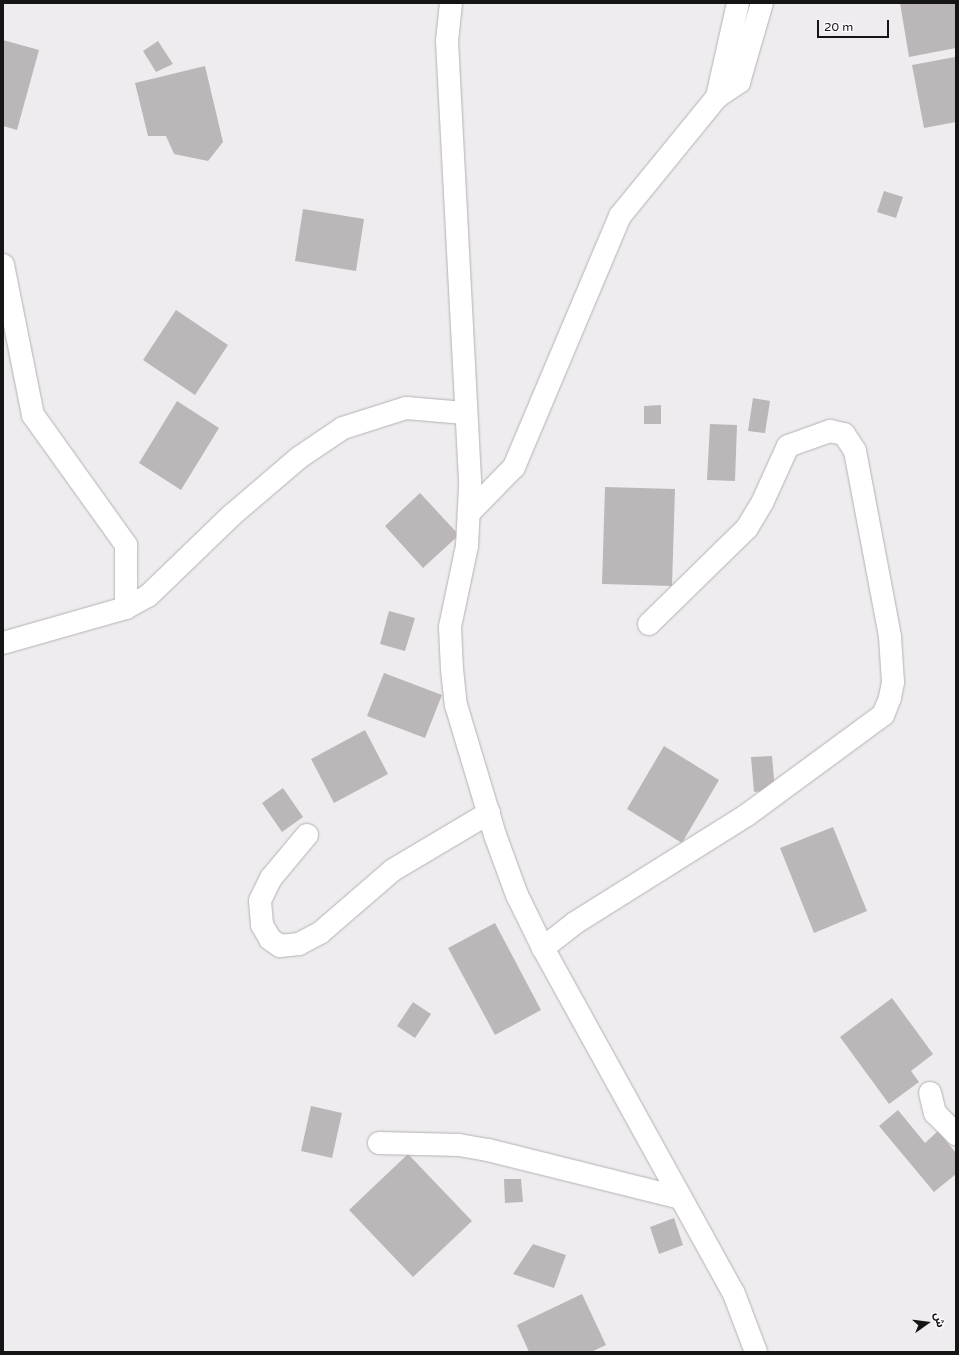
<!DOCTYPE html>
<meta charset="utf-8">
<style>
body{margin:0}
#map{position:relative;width:959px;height:1355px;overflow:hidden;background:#efecef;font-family:"Varela Round","Noto Sans Arabic",sans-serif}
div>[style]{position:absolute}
.building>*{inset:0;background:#bbb7b8}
.roads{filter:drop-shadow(0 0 1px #b4b1b4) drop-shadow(0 0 1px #b4b1b4)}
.minor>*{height:22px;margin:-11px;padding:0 11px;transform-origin:11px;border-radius:11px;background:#fff}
span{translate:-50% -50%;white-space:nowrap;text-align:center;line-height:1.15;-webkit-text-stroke:3.5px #fdf9fc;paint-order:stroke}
.frame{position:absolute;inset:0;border:4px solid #161516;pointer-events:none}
.north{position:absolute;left:907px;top:1303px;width:40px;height:40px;-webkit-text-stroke:3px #fdf9fc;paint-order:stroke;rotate:76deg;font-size:11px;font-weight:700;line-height:16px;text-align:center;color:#161516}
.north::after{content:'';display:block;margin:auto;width:14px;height:18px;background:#161516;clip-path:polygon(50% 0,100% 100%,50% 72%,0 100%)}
.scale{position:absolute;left:817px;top:20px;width:72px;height:18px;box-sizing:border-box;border:2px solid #161516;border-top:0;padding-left:5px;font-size:12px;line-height:14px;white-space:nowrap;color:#161516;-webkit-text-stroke:3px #fdf9fc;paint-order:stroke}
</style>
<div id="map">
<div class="building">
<i style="clip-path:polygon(900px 3px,956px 3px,956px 48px,909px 57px)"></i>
<i style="clip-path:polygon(3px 40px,39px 50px,17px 130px,3px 126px)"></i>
<i style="clip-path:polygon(158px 41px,173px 64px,156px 72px,143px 51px)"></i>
<i style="clip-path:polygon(955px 57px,956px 122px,924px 128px,912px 65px)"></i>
<i style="clip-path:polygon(205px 66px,223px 142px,208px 161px,174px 154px,166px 136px,148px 136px,135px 83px)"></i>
<i style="clip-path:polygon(884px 191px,903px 197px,896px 218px,877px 212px)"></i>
<i style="clip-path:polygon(303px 209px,364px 219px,356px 271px,295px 261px)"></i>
<i style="clip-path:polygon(176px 310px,228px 345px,195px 395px,143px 360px)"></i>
<i style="clip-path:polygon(753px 398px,770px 401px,765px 433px,748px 431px)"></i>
<i style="clip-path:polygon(177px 401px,219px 428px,181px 490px,139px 463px)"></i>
<i style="clip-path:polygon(661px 405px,661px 424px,644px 424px,644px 406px)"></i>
<i style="clip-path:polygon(710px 424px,737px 425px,735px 481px,707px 480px)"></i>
<i style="clip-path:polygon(605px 487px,675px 489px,672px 586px,602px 584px)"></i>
<i style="clip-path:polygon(420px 493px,459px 535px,423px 568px,385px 526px)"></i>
<i style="clip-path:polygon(389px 611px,415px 618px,405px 651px,380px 644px)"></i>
<i style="clip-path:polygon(384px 673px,442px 695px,425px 738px,367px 716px)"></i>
<i style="clip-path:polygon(365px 730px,388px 774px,334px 803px,311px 759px)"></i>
<i style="clip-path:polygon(664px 746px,719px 780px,682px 843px,627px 809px)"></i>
<i style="clip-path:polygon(772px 756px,775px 790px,754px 792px,751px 757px)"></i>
<i style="clip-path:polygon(283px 788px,303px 817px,282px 832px,262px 803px)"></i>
<i style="clip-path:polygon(833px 827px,867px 911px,814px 933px,780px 848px)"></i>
<i style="clip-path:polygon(495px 923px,541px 1010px,495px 1035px,448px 948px)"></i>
<i style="clip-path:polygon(892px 998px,933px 1054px,911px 1071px,919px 1082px,889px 1104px,840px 1037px)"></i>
<i style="clip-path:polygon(413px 1002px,431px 1014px,415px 1038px,397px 1026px)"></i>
<i style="clip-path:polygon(311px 1106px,342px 1113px,332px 1158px,301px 1151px)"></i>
<i style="clip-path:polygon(898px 1110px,925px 1143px,938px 1131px,956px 1153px,956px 1174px,934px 1192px,879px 1126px)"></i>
<i style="clip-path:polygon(408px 1154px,472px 1221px,413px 1277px,349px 1210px)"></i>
<i style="clip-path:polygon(504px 1179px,521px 1179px,523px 1202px,505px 1203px)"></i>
<i style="clip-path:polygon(674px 1218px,683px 1245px,659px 1254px,650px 1227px)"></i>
<i style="clip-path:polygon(533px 1244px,566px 1255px,554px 1288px,513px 1274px)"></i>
<i style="clip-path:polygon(582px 1294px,606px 1345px,591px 1352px,529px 1352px,517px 1325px)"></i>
</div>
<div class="roads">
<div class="minor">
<i style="left:451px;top:3px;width:38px;rotate:96deg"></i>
<i style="left:447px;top:41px;width:447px;rotate:87deg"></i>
<i style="left:470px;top:487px;width:59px;rotate:92.9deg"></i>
<i style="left:467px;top:546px;width:83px;rotate:101.9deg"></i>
<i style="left:450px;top:627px;width:42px;rotate:87.3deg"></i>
<i style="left:452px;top:669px;width:36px;rotate:84deg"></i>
<i style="left:456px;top:705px;width:136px;rotate:73.3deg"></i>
<i style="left:495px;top:835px;width:64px;rotate:69.9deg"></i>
<i style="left:517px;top:895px;width:59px;rotate:63.9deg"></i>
<i style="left:717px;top:97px;width:96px;rotate:-77.4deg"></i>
<i style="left:3px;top:265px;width:153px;rotate:78.7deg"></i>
<i style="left:33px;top:415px;width:160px;rotate:54.4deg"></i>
<i style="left:126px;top:545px;width:63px;rotate:90deg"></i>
<i style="left:469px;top:513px;width:64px;rotate:-45.6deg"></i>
<i style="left:514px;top:467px;width:272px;rotate:-67.1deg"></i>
<i style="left:620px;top:216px;width:154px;rotate:-50.8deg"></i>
<i style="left:717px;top:97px;width:27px;rotate:-34deg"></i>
<i style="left:739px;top:82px;width:82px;rotate:-73.8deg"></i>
<i style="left:649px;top:624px;width:137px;rotate:-44.4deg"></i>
<i style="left:747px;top:528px;width:31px;rotate:-59deg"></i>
<i style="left:763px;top:501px;width:60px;rotate:-65.6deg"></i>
<i style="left:788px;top:446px;width:45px;rotate:-19.7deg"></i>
<i style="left:830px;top:431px;width:14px;rotate:12deg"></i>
<i style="left:844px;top:434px;width:20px;rotate:57deg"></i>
<i style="left:855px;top:451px;width:189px;rotate:79.3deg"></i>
<i style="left:890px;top:637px;width:45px;rotate:86.2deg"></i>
<i style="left:893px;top:682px;width:16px;rotate:101deg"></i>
<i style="left:890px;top:698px;width:18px;rotate:112deg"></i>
<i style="left:883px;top:715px;width:169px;rotate:143.7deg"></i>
<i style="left:747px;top:815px;width:203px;rotate:147.9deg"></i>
<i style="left:575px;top:923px;width:41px;rotate:142deg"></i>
<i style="left:543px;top:948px;width:395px;rotate:61.1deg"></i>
<i style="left:734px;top:1294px;width:62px;rotate:69.2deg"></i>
<i style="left:3px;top:643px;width:128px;rotate:-15.9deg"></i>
<i style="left:126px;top:608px;width:25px;rotate:-29deg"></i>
<i style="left:148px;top:596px;width:117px;rotate:-44deg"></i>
<i style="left:232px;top:515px;width:89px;rotate:-40.5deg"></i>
<i style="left:300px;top:457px;width:52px;rotate:-34deg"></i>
<i style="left:343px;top:428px;width:66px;rotate:-17.6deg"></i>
<i style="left:406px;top:408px;width:59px;rotate:4.8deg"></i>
<i style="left:307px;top:835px;width:56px;rotate:129.9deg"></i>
<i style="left:271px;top:878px;width:25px;rotate:116deg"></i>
<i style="left:260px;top:901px;width:24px;rotate:85deg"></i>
<i style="left:262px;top:925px;width:16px;rotate:60deg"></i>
<i style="left:270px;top:939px;width:12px;rotate:35deg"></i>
<i style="left:280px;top:946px;width:19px;rotate:-6deg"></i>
<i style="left:299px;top:944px;width:24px;rotate:-28deg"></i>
<i style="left:320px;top:933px;width:96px;rotate:-40.8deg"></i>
<i style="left:393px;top:870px;width:112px;rotate:-30.7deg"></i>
<i style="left:930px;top:1093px;width:21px;rotate:76deg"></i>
<i style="left:935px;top:1113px;width:30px;rotate:45deg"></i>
<i style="left:379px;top:1143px;width:80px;rotate:1.4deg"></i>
<i style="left:459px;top:1145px;width:29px;rotate:10deg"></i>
<i style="left:488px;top:1150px;width:199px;rotate:14deg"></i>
</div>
</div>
<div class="frame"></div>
<div class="north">ش</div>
<div class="scale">20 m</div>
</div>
